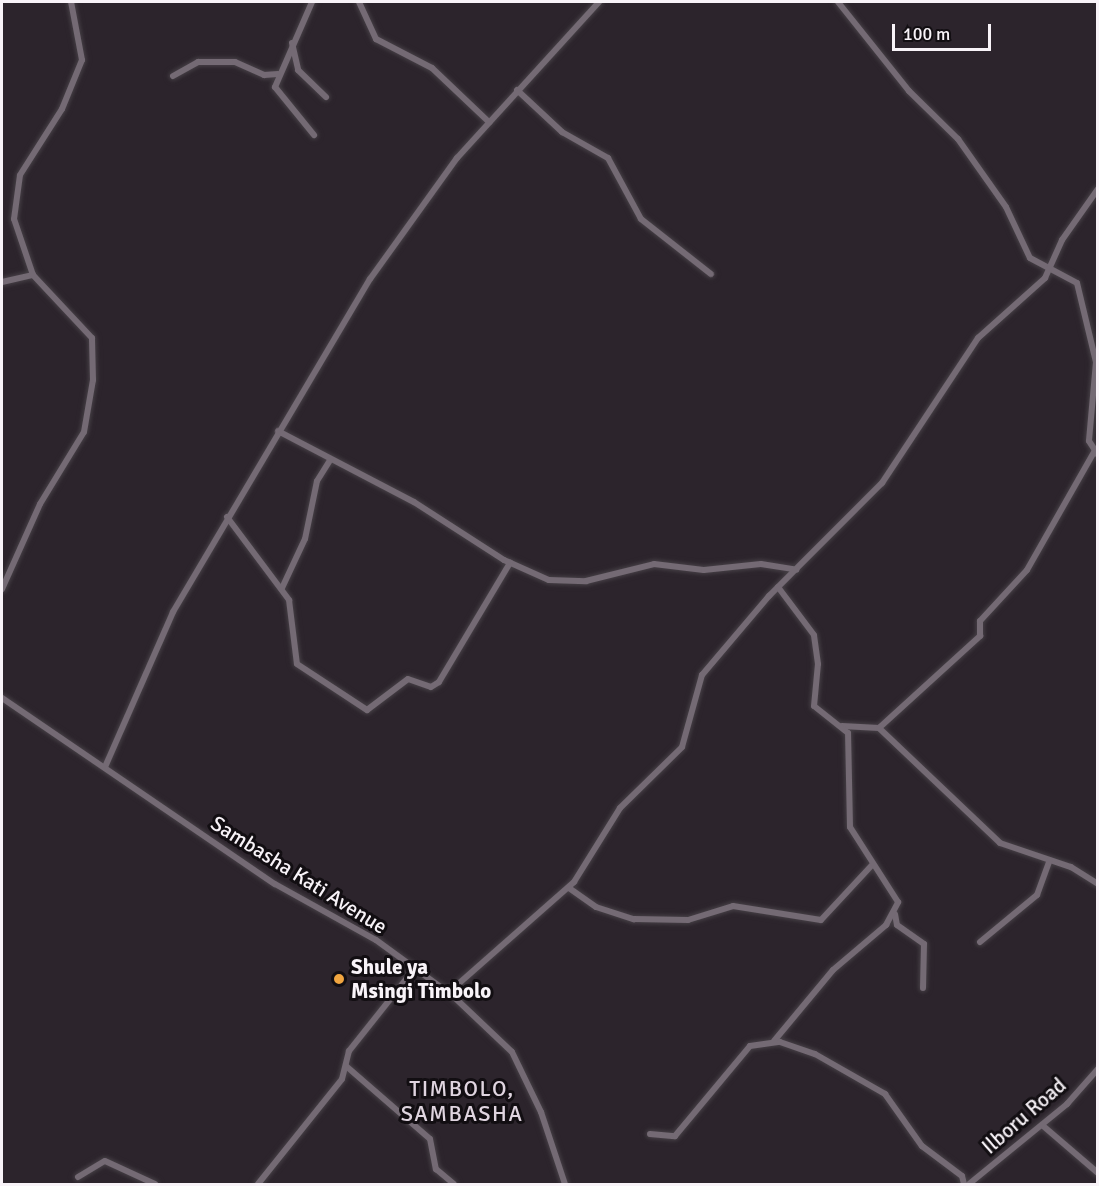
<!DOCTYPE html>
<style>
body{margin:0}
#map{position:relative;width:1099px;height:1186px;overflow:hidden;background:#2c242c;font-family:Signika,sans-serif}
div>[style]{position:absolute}
.roads{filter:drop-shadow(0 0 2px #464046) drop-shadow(0 0 2px #464046)}
.minor>*{height:6px;margin:-3px;padding:0 3px;transform-origin:3px;border-radius:3px;background:#746a74}
.dots>*{width:16px;height:16px;translate:-50% -50%;box-sizing:border-box;border:3px solid #120e12;border-radius:50%}
span{translate:-50% -50%;white-space:nowrap;text-align:center;line-height:1.15;-webkit-text-stroke:6px #120e12;paint-order:stroke}
.street-label{font-size:21px;color:#f8f3f8}
.poi-label{font-size:21px;color:#f8f3f8;font-weight:700}
.left{translate:0 -50%;text-align:left}
.neighbourhood-label{font-size:22px;color:#e0d5e0;letter-spacing:1.5px}
.frame{position:absolute;inset:0;border:3px solid #f8f3f8;pointer-events:none}
.scale{position:absolute;left:892px;top:24px;width:99px;height:27px;box-sizing:border-box;border:3px solid #f8f3f8;border-top:0;padding-left:8px;font-size:18px;line-height:21px;white-space:nowrap;color:#f8f3f8;-webkit-text-stroke:4px #120e12;paint-order:stroke}
</style>
<div id="map">
<div class="roads">
<div class="minor">
<i style="left:312px;top:2px;width:93px;rotate:113.5deg"></i>
<i style="left:275px;top:87px;width:62px;rotate:50.9deg"></i>
<i style="left:359px;top:2px;width:41px;rotate:65.3deg"></i>
<i style="left:376px;top:39px;width:63px;rotate:27.4deg"></i>
<i style="left:432px;top:68px;width:79px;rotate:43.5deg"></i>
<i style="left:838px;top:2px;width:114px;rotate:51.4deg"></i>
<i style="left:909px;top:91px;width:69px;rotate:44.4deg"></i>
<i style="left:958px;top:139px;width:83px;rotate:54.8deg"></i>
<i style="left:1006px;top:207px;width:56px;rotate:64.8deg"></i>
<i style="left:1030px;top:258px;width:53px;rotate:28deg"></i>
<i style="left:1077px;top:283px;width:81px;rotate:76.5deg"></i>
<i style="left:1096px;top:362px;width:79px;rotate:95.1deg"></i>
<i style="left:1089px;top:441px;width:17px;rotate:57deg"></i>
<i style="left:292px;top:43px;width:28px;rotate:77deg"></i>
<i style="left:298px;top:70px;width:39px;rotate:44deg"></i>
<i style="left:173px;top:76px;width:29px;rotate:-29deg"></i>
<i style="left:198px;top:62px;width:37px"></i>
<i style="left:235px;top:62px;width:32px;rotate:24deg"></i>
<i style="left:264px;top:75px;width:14px;rotate:-4deg"></i>
<i style="left:517px;top:90px;width:62px;rotate:43deg"></i>
<i style="left:562px;top:132px;width:53px;rotate:29.5deg"></i>
<i style="left:608px;top:158px;width:69px;rotate:61.6deg"></i>
<i style="left:641px;top:219px;width:89px;rotate:38.2deg"></i>
<i style="left:2px;top:282px;width:32px;rotate:-13deg"></i>
<i style="left:278px;top:431px;width:153px;rotate:27.6deg"></i>
<i style="left:414px;top:502px;width:107px;rotate:32.8deg"></i>
<i style="left:504px;top:560px;width:49px;rotate:24deg"></i>
<i style="left:549px;top:580px;width:37px;rotate:2deg"></i>
<i style="left:586px;top:581px;width:70px;rotate:-14deg"></i>
<i style="left:654px;top:564px;width:50px;rotate:6.8deg"></i>
<i style="left:704px;top:570px;width:57px;rotate:-6deg"></i>
<i style="left:761px;top:564px;width:36px;rotate:9deg"></i>
<i style="left:227px;top:517px;width:104px;rotate:53.2deg"></i>
<i style="left:289px;top:600px;width:64px;rotate:82.9deg"></i>
<i style="left:297px;top:664px;width:84px;rotate:33.3deg"></i>
<i style="left:367px;top:710px;width:51px;rotate:-37.1deg"></i>
<i style="left:408px;top:679px;width:24px;rotate:19deg"></i>
<i style="left:431px;top:687px;width:9px;rotate:-32deg"></i>
<i style="left:439px;top:682px;width:139px;rotate:-59.2deg"></i>
<i style="left:282px;top:588px;width:54px;rotate:-64.9deg"></i>
<i style="left:305px;top:539px;width:59px;rotate:-78.3deg"></i>
<i style="left:317px;top:481px;width:25px;rotate:-58deg"></i>
<i style="left:2px;top:589px;width:93px;rotate:-65.9deg"></i>
<i style="left:40px;top:504px;width:84px;rotate:-58.6deg"></i>
<i style="left:84px;top:432px;width:53px;rotate:-80.2deg"></i>
<i style="left:93px;top:380px;width:42px;rotate:-91.4deg"></i>
<i style="left:92px;top:338px;width:86px;rotate:-133.1deg"></i>
<i style="left:33px;top:275px;width:59px;rotate:-108.7deg"></i>
<i style="left:14px;top:219px;width:44px;rotate:-82.2deg"></i>
<i style="left:20px;top:175px;width:78px;rotate:-57.5deg"></i>
<i style="left:62px;top:109px;width:53px;rotate:-67.8deg"></i>
<i style="left:82px;top:60px;width:59px;rotate:-100.7deg"></i>
<i style="left:2px;top:698px;width:330px;rotate:34.3deg"></i>
<i style="left:275px;top:884px;width:115px;rotate:29deg"></i>
<i style="left:376px;top:940px;width:95px;rotate:36deg"></i>
<i style="left:453px;top:996px;width:81px;rotate:43.5deg"></i>
<i style="left:512px;top:1052px;width:67px;rotate:64.2deg"></i>
<i style="left:541px;top:1112px;width:76px;rotate:71.6deg"></i>
<i style="left:842px;top:726px;width:37px;rotate:3deg"></i>
<i style="left:879px;top:728px;width:167px;rotate:43.5deg"></i>
<i style="left:1000px;top:843px;width:75px;rotate:18.7deg"></i>
<i style="left:1071px;top:867px;width:32px;rotate:32deg"></i>
<i style="left:879px;top:728px;width:137px;rotate:-42.3deg"></i>
<i style="left:980px;top:636px;width:15px;rotate:-90deg"></i>
<i style="left:980px;top:621px;width:69px;rotate:-47.3deg"></i>
<i style="left:1027px;top:570px;width:136px;rotate:-60.4deg"></i>
<i style="left:105px;top:767px;width:169px;rotate:-66.3deg"></i>
<i style="left:173px;top:612px;width:387px;rotate:-59.4deg"></i>
<i style="left:370px;top:279px;width:149px;rotate:-54.3deg"></i>
<i style="left:457px;top:158px;width:211px;rotate:-47.7deg"></i>
<i style="left:569px;top:888px;width:33px;rotate:35deg"></i>
<i style="left:596px;top:907px;width:40px;rotate:18deg"></i>
<i style="left:634px;top:919px;width:54px;rotate:1.1deg"></i>
<i style="left:688px;top:920px;width:47px;rotate:-17.3deg"></i>
<i style="left:733px;top:906px;width:89px;rotate:9deg"></i>
<i style="left:821px;top:920px;width:76px;rotate:-47.1deg"></i>
<i style="left:895px;top:914px;width:11px;rotate:80deg"></i>
<i style="left:897px;top:925px;width:33px;rotate:35deg"></i>
<i style="left:924px;top:944px;width:44px;rotate:91.3deg"></i>
<i style="left:980px;top:942px;width:74px;rotate:-39.5deg"></i>
<i style="left:1037px;top:895px;width:37px;rotate:-70deg"></i>
<i style="left:448px;top:993px;width:168px;rotate:-41.4deg"></i>
<i style="left:574px;top:882px;width:87px;rotate:-58.1deg"></i>
<i style="left:620px;top:808px;width:87px;rotate:-44.5deg"></i>
<i style="left:682px;top:747px;width:75px;rotate:-74.5deg"></i>
<i style="left:702px;top:675px;width:104px;rotate:-49.7deg"></i>
<i style="left:769px;top:596px;width:160px;rotate:-45deg"></i>
<i style="left:882px;top:483px;width:174px;rotate:-56.5deg"></i>
<i style="left:978px;top:338px;width:90px;rotate:-41.8deg"></i>
<i style="left:1045px;top:278px;width:42px;rotate:-65.9deg"></i>
<i style="left:1062px;top:240px;width:62px;rotate:-54.8deg"></i>
<i style="left:774px;top:1041px;width:92px;rotate:-50.3deg"></i>
<i style="left:833px;top:970px;width:70px;rotate:-40.3deg"></i>
<i style="left:886px;top:925px;width:26px;rotate:-62deg"></i>
<i style="left:898px;top:902px;width:89px;rotate:-122.6deg"></i>
<i style="left:850px;top:827px;width:94px;rotate:-91.2deg"></i>
<i style="left:848px;top:733px;width:43px;rotate:-141.5deg"></i>
<i style="left:814px;top:706px;width:42px;rotate:-84.6deg"></i>
<i style="left:818px;top:664px;width:29px;rotate:-98deg"></i>
<i style="left:814px;top:635px;width:60px;rotate:-126.9deg"></i>
<i style="left:346px;top:1066px;width:111px;rotate:41deg"></i>
<i style="left:430px;top:1139px;width:31px;rotate:79deg"></i>
<i style="left:436px;top:1169px;width:23px;rotate:40deg"></i>
<i style="left:1042px;top:1125px;width:74px;rotate:40.6deg"></i>
<i style="left:650px;top:1134px;width:25px;rotate:5deg"></i>
<i style="left:675px;top:1136px;width:117px;rotate:-50.2deg"></i>
<i style="left:750px;top:1046px;width:30px;rotate:-8deg"></i>
<i style="left:780px;top:1042px;width:37px;rotate:19deg"></i>
<i style="left:815px;top:1054px;width:81px;rotate:29.7deg"></i>
<i style="left:885px;top:1094px;width:64px;rotate:54.6deg"></i>
<i style="left:922px;top:1146px;width:50px;rotate:36.9deg"></i>
<i style="left:962px;top:1176px;width:8px;rotate:76deg"></i>
<i style="left:78px;top:1177px;width:31px;rotate:-31deg"></i>
<i style="left:105px;top:1161px;width:55px;rotate:24.7deg"></i>
<i style="left:258px;top:1184px;width:134px;rotate:-51.3deg"></i>
<i style="left:342px;top:1079px;width:29px;rotate:-76deg"></i>
<i style="left:349px;top:1051px;width:106px;rotate:-51.5deg"></i>
<i style="left:969px;top:1184px;width:127px;rotate:-39.2deg"></i>
<i style="left:1067px;top:1104px;width:47px;rotate:-48.5deg"></i>
</div>
</div>
<div class="dots">
<i style="left:339px;top:979px;background:#f1a540"></i>
</div>
<div class="street-label">
<span style="left:299px;top:875px;rotate:32deg">Sambasha Kati Avenue</span>
<span style="left:1024px;top:1116px;rotate:-41deg">Ilboru Road</span>
</div>
<div class="poi-label">
<span class="left" style="left:351px;top:979px">Shule ya<br>Msingi Timbolo</span>
</div>
<div class="neighbourhood-label">
<span style="left:462px;top:1101px">TIMBOLO,<br>SAMBASHA</span>
</div>
<div class="frame"></div>
<div class="scale">100 m</div>
</div>
